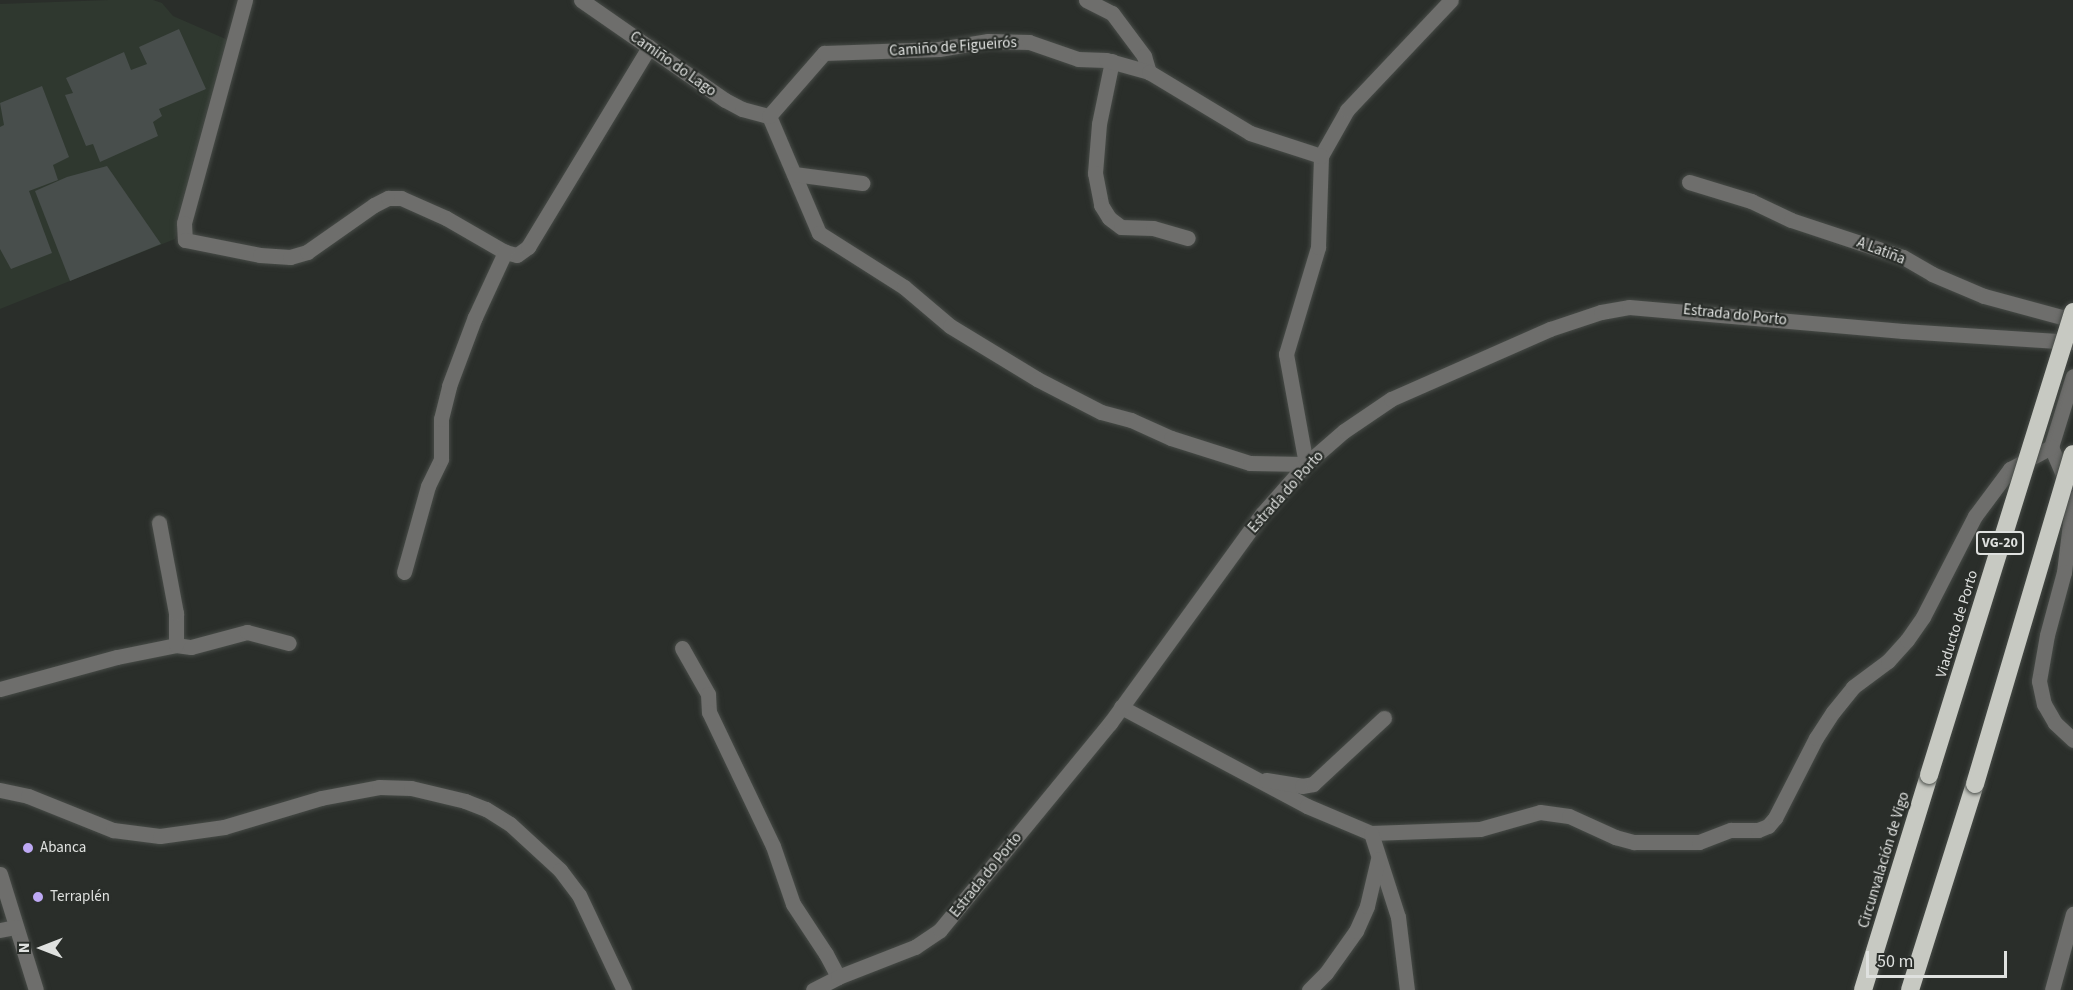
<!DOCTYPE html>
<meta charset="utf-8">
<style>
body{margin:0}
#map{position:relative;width:2073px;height:990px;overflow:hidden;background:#2a2e2a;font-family:"Source Sans 3",sans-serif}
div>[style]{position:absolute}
.built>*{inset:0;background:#2f382f}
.building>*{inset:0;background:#484e4c}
.roads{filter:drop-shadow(0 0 2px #474b47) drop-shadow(0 0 2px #474b47)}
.minor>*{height:15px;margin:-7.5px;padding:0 7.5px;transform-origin:7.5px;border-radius:7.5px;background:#6e6e6c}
.highway>*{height:18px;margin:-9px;padding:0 9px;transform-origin:9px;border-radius:9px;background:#c7c9c2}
.bridges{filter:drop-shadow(0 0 2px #474b47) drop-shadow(0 0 2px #474b47)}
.highway-bridge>*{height:18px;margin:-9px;padding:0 9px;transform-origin:9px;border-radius:9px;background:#c7c9c2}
.dots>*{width:16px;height:16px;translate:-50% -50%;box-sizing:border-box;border:3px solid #2a2e2a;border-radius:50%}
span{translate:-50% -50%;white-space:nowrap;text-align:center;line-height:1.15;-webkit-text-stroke:4.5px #2a2e2a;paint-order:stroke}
.shield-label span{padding:2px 4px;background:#2a2e2a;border:2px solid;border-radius:4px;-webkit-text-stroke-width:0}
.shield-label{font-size:14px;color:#dfe1df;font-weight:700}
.street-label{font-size:15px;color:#dfe1df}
.poi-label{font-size:15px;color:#dfe1df}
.left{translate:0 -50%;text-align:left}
.north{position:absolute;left:12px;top:918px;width:60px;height:60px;-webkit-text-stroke:4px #2a2e2a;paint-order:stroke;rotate:270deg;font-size:16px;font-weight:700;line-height:24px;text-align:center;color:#dfe1df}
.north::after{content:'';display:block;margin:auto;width:21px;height:27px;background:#dfe1df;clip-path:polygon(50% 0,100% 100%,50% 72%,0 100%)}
.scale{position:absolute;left:1866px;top:951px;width:141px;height:27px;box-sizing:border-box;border:3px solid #dfe1df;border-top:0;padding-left:8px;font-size:18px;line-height:21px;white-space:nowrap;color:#dfe1df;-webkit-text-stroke:4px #2a2e2a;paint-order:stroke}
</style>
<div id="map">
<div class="built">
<i style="clip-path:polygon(109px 0,153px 0,162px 3px,173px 16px,228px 40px,175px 239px,0 309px,0 4px)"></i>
</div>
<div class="building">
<i style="clip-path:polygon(179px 29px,206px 89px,159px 109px,162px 116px,153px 122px,158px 136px,100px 162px,93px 144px,86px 146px,65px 95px,73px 93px,66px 78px,124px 52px,131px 70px,147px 64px,139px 47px)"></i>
<i style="clip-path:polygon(42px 86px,69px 157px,53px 165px,58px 180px,29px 191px,52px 253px,11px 269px,0 249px,0 127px,4px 125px,0 103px)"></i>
<i style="clip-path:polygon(107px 166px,161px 244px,70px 281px,35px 191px,67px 177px)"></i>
</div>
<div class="roads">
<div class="minor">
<i style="left:245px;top:0;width:231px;rotate:105.3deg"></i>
<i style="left:184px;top:223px;width:17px;rotate:87deg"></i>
<i style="left:185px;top:240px;width:76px;rotate:11.3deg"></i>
<i style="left:260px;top:255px;width:30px;rotate:4deg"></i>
<i style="left:290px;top:257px;width:18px;rotate:-16deg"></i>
<i style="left:307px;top:252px;width:82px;rotate:-35deg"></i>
<i style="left:374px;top:205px;width:16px;rotate:-27deg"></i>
<i style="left:388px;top:198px;width:13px"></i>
<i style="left:401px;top:198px;width:49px;rotate:24deg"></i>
<i style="left:446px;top:218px;width:68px;rotate:30deg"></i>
<i style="left:505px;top:252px;width:12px;rotate:14deg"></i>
<i style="left:517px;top:255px;width:14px;rotate:-36deg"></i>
<i style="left:528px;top:247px;width:234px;rotate:-58.8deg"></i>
<i style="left:581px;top:0;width:175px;rotate:34.8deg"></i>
<i style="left:725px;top:100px;width:19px;rotate:28deg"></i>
<i style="left:742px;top:109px;width:28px;rotate:15deg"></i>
<i style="left:1086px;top:0;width:29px;rotate:27deg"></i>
<i style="left:1112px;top:13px;width:54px;rotate:53.3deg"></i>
<i style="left:1144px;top:56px;width:17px;rotate:73deg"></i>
<i style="left:1112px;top:61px;width:64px;rotate:101.7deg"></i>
<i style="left:1099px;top:124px;width:49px;rotate:94.7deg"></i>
<i style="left:1095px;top:173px;width:33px;rotate:79deg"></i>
<i style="left:1101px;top:205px;width:15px;rotate:58deg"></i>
<i style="left:1109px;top:218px;width:15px;rotate:37deg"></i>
<i style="left:1121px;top:227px;width:32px;rotate:2deg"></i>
<i style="left:1153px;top:228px;width:36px;rotate:16deg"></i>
<i style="left:769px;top:116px;width:127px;rotate:66.9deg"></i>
<i style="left:819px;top:233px;width:101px;rotate:32.4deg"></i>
<i style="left:904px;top:287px;width:60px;rotate:40.3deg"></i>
<i style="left:950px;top:326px;width:102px;rotate:31.3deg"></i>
<i style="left:1037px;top:379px;width:72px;rotate:27.3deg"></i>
<i style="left:1101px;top:412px;width:31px;rotate:15deg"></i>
<i style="left:1131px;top:420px;width:44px;rotate:24.2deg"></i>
<i style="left:1171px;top:438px;width:83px;rotate:17.6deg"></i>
<i style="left:1250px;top:463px;width:56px;rotate:1deg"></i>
<i style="left:1306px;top:464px;width:112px;rotate:-100.3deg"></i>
<i style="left:1286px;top:354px;width:112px;rotate:-73.3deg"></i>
<i style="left:1318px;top:247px;width:91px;rotate:-88.1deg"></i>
<i style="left:1321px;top:156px;width:53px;rotate:-60.5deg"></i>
<i style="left:1347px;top:110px;width:151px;rotate:-46.6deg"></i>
<i style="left:769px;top:116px;width:84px;rotate:-48.9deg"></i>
<i style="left:824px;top:53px;width:115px;rotate:-2deg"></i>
<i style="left:939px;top:49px;width:50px;rotate:-9.3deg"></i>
<i style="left:988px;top:41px;width:41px;rotate:1.4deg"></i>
<i style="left:1029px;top:42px;width:52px;rotate:19.1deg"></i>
<i style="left:1078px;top:59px;width:28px;rotate:2deg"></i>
<i style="left:1106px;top:60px;width:45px;rotate:15.6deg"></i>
<i style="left:1149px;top:72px;width:118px;rotate:31.1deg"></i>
<i style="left:1250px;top:133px;width:75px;rotate:17.9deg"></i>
<i style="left:794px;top:174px;width:69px;rotate:7.5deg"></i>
<i style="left:1689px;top:182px;width:65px;rotate:17deg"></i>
<i style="left:1751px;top:201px;width:44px;rotate:25.4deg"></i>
<i style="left:1791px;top:220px;width:118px;rotate:18.3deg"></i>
<i style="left:1903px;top:257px;width:34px;rotate:30deg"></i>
<i style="left:1932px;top:274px;width:56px;rotate:22.9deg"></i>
<i style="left:1984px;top:296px;width:92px;rotate:15.1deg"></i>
<i style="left:2067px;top:484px;width:40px;rotate:-113.4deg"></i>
<i style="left:2051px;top:447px;width:74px;rotate:-72.8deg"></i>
<i style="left:2073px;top:498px;width:75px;rotate:96.9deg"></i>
<i style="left:2064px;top:572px;width:65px;rotate:105.1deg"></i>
<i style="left:2047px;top:635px;width:47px;rotate:99.9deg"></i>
<i style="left:2039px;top:681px;width:24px;rotate:78deg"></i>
<i style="left:2044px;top:704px;width:22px;rotate:60deg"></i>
<i style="left:2055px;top:723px;width:25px;rotate:43deg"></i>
<i style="left:404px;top:572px;width:89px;rotate:-74.4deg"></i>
<i style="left:428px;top:486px;width:30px;rotate:-64deg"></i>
<i style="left:441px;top:459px;width:40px;rotate:-90deg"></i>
<i style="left:441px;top:419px;width:34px;rotate:-76deg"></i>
<i style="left:449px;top:386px;width:74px;rotate:-69.4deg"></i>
<i style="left:475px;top:317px;width:72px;rotate:-65.2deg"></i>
<i style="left:176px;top:645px;width:15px;rotate:8deg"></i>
<i style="left:191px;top:647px;width:58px;rotate:-15deg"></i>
<i style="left:247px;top:632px;width:43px;rotate:14.7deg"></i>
<i style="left:682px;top:648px;width:53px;rotate:60.5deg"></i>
<i style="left:708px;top:694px;width:18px;rotate:87deg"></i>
<i style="left:709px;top:712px;width:148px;rotate:64.5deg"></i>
<i style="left:773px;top:846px;width:61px;rotate:71deg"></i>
<i style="left:793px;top:904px;width:60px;rotate:56.6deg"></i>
<i style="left:826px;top:954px;width:26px;rotate:62deg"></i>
<i style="left:0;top:689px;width:121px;rotate:-15.3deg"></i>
<i style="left:117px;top:657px;width:60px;rotate:-11.5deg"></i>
<i style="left:176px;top:645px;width:32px;rotate:-90deg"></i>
<i style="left:176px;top:613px;width:92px;rotate:-100.7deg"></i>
<i style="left:1121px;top:707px;width:211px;rotate:28deg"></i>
<i style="left:1307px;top:806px;width:69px;rotate:22.9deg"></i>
<i style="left:1371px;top:833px;width:109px;rotate:-2.1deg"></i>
<i style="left:1480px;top:829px;width:62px;rotate:-15.8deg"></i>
<i style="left:1540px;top:812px;width:29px;rotate:8deg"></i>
<i style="left:1569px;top:816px;width:51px;rotate:24.5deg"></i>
<i style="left:1615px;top:837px;width:20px;rotate:15deg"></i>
<i style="left:1634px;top:842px;width:65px"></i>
<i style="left:1699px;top:842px;width:34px;rotate:-21deg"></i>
<i style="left:1731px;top:830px;width:27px"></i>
<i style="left:1758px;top:830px;width:11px;rotate:-22deg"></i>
<i style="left:1768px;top:826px;width:11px;rotate:-49deg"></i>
<i style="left:1775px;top:818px;width:90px;rotate:-62.9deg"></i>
<i style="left:1816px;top:738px;width:31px;rotate:-57deg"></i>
<i style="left:1833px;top:712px;width:32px;rotate:-51deg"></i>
<i style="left:1853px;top:687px;width:44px;rotate:-36.6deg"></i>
<i style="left:1888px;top:661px;width:28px;rotate:-48deg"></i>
<i style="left:1907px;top:640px;width:28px;rotate:-55deg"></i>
<i style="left:1923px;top:617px;width:114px;rotate:-62.8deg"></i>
<i style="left:1975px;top:516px;width:59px;rotate:-53.3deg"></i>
<i style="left:2010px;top:469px;width:47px;rotate:-28.2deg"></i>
<i style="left:1266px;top:780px;width:36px;rotate:9deg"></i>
<i style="left:1302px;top:786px;width:11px;rotate:-10deg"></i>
<i style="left:1313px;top:784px;width:97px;rotate:-42.9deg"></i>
<i style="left:0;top:790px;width:29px;rotate:12deg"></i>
<i style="left:28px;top:796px;width:92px;rotate:21.8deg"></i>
<i style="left:113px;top:830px;width:47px;rotate:7.3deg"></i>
<i style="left:160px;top:836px;width:65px;rotate:-8deg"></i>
<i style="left:224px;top:827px;width:101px;rotate:-16.6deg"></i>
<i style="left:321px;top:798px;width:59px;rotate:-10.7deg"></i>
<i style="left:379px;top:787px;width:32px;rotate:2deg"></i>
<i style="left:411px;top:788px;width:56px;rotate:13.5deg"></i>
<i style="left:465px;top:801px;width:22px;rotate:21deg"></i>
<i style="left:486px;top:809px;width:28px;rotate:32deg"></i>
<i style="left:510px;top:824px;width:68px;rotate:42.6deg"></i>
<i style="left:560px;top:870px;width:31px;rotate:53deg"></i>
<i style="left:579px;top:895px;width:105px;rotate:64.7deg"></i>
<i style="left:1371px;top:833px;width:88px;rotate:72.2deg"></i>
<i style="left:1398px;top:917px;width:74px;rotate:83deg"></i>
<i style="left:0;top:874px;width:121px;rotate:72.8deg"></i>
<i style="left:0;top:930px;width:16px;rotate:-11deg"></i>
<i style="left:813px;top:990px;width:28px;rotate:-27deg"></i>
<i style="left:838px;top:977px;width:83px;rotate:-21.3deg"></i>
<i style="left:915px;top:947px;width:30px;rotate:-34deg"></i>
<i style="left:940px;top:930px;width:268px;rotate:-50.6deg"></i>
<i style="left:1110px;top:723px;width:258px;rotate:-54deg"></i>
<i style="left:1262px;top:514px;width:67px;rotate:-48.7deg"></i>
<i style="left:1306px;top:464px;width:50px;rotate:-41deg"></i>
<i style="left:1344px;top:431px;width:57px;rotate:-34.2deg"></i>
<i style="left:1391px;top:399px;width:174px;rotate:-23.8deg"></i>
<i style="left:1550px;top:329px;width:54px;rotate:-18.4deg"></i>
<i style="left:1601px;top:312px;width:28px;rotate:-10deg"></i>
<i style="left:1629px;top:307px;width:275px;rotate:5deg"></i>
<i style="left:1903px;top:331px;width:170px;rotate:3.7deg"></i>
<i style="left:1309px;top:990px;width:24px;rotate:-45deg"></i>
<i style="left:1326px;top:973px;width:52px;rotate:-54.5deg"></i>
<i style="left:1356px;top:931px;width:27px;rotate:-66deg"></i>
<i style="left:1367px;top:906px;width:48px;rotate:-76.8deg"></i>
<i style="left:2052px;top:990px;width:79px;rotate:-74.6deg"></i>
</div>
<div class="highway">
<i style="left:1863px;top:990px;width:225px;rotate:-72.9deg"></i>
<i style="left:1910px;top:990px;width:216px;rotate:-72.5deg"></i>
</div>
</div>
<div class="bridges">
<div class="highway-bridge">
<i style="left:1929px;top:775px;width:485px;rotate:-72.7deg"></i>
<i style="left:1975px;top:784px;width:344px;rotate:-73.5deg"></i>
</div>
</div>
<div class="dots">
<i style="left:28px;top:848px;background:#bea9f4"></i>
<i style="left:38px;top:897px;background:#bea9f4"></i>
</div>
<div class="shield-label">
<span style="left:2000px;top:543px">VG-20</span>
</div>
<div class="street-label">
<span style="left:953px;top:47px;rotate:-4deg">Camiño de Figueirós</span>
<span style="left:673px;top:64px;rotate:35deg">Camiño do Lago</span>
<span style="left:1881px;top:251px;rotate:21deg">A Latiña</span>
<span style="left:1735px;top:315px;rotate:6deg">Estrada do Porto</span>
<span style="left:1286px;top:492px;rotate:-48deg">Estrada do Porto</span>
<span style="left:1957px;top:624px;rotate:-73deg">Viaducto de Porto</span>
<span style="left:1884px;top:860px;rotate:-73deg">Circunvalación de Vigo</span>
<span style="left:986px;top:875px;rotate:-51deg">Estrada do Porto</span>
</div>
<div class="poi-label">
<span class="left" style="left:40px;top:848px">Abanca</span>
<span class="left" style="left:50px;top:897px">Terraplén</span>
</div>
<div class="north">N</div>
<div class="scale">50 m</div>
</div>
